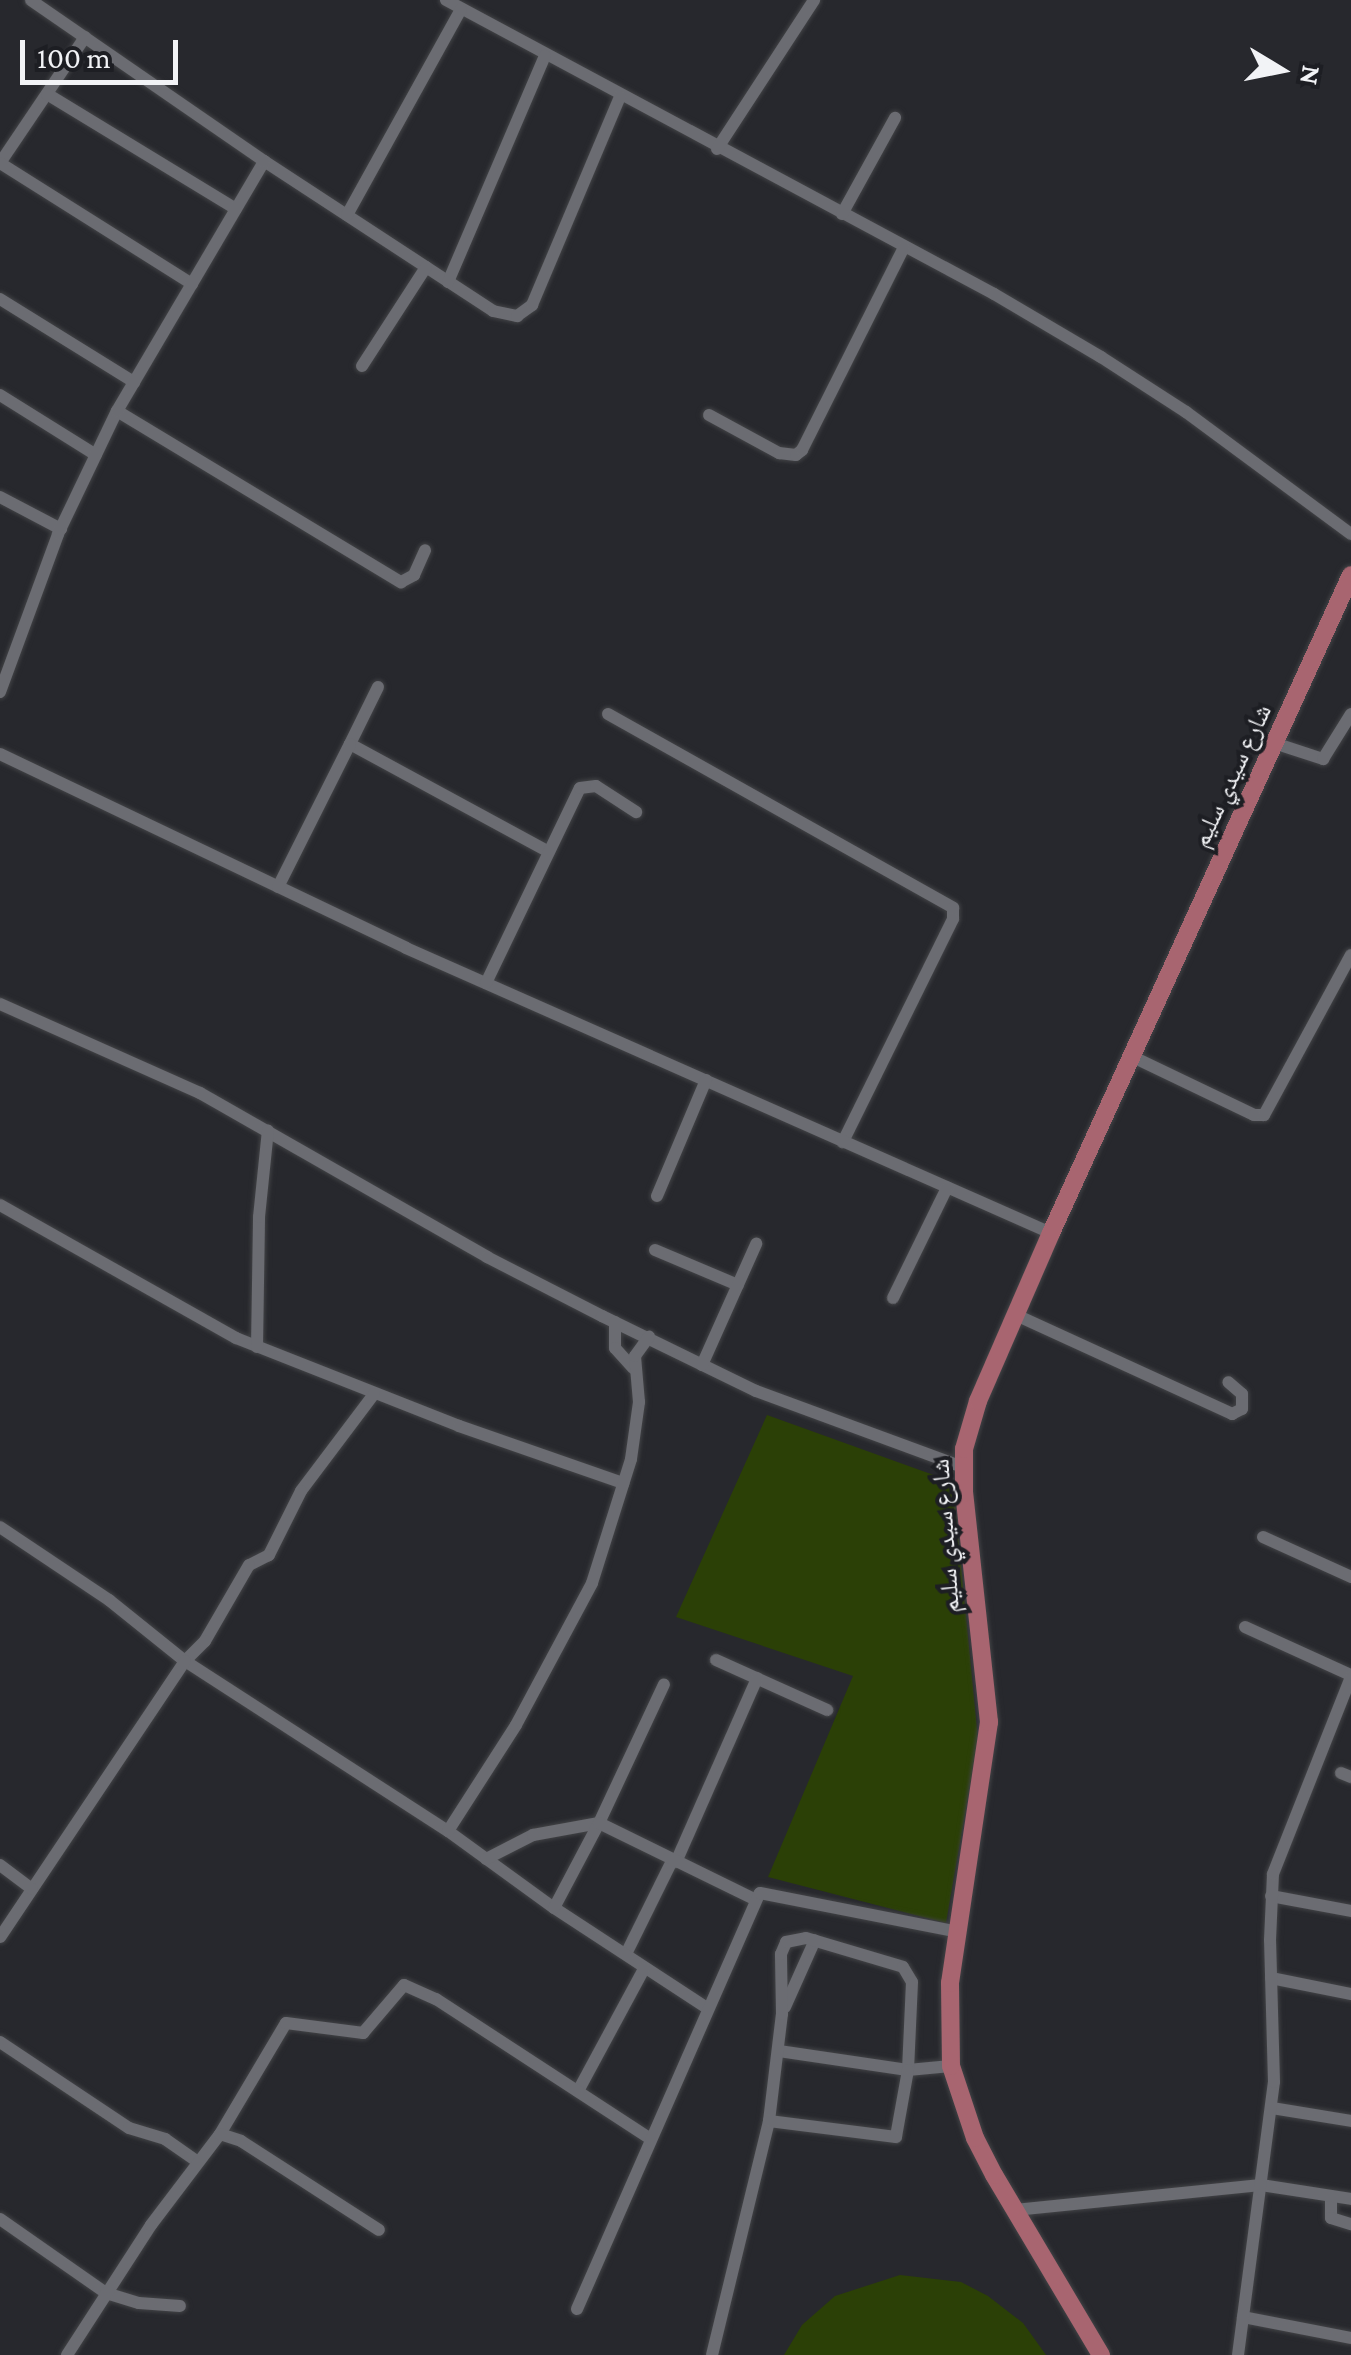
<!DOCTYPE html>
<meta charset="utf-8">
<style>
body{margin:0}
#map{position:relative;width:1351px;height:2355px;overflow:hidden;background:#27282d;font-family:"Crimson Pro","Noto Naskh Arabic",serif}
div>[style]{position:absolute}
.green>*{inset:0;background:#2b4006}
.roads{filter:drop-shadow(0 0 2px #424346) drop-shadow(0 0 2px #424346)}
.minor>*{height:12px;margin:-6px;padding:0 6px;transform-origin:6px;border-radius:6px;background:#6b6c72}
.major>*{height:18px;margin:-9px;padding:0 9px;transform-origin:9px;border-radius:9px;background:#a86570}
span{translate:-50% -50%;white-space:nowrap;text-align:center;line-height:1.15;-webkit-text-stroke:8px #1d1e23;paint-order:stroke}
.street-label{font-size:25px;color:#f2f3f6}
.north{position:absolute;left:1231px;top:20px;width:100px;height:100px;-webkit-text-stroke:8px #1d1e23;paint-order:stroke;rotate:100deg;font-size:28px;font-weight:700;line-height:40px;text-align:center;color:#f2f3f6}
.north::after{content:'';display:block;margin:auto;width:35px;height:45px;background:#f2f3f6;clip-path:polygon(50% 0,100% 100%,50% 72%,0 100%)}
.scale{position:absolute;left:20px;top:40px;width:158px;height:45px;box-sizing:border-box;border:5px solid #f2f3f6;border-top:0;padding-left:12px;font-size:30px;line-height:35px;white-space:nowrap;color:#f2f3f6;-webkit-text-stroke:8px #1d1e23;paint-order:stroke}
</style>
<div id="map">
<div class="green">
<i style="clip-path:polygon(767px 1415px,953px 1482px,978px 1739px,946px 1923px,768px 1877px,853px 1676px,676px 1617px)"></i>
<i style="clip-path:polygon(900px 2275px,961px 2282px,988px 2296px,1023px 2323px,1046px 2355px,784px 2355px,802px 2325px,835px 2296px)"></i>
</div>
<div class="roads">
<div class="minor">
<i style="left:446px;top:0;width:622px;rotate:28.21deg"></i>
<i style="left:994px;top:294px;width:124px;rotate:30.5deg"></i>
<i style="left:1101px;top:357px;width:101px;rotate:32.9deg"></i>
<i style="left:1186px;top:412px;width:205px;rotate:36.5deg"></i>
<i style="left:85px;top:37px;width:152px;rotate:124deg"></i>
<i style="left:0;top:163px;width:227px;rotate:32.2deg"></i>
<i style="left:47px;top:94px;width:221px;rotate:31.3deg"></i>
<i style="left:717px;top:149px;width:178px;rotate:-56.9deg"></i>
<i style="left:264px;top:161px;width:274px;rotate:33.2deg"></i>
<i style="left:493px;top:311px;width:25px;rotate:12deg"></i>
<i style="left:517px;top:316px;width:19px;rotate:-36deg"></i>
<i style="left:532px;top:305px;width:226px;rotate:-67.1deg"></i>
<i style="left:842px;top:214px;width:110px;rotate:-61.1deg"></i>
<i style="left:347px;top:215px;width:235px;rotate:-61deg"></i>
<i style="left:448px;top:282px;width:246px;rotate:-66.8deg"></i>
<i style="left:0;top:299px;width:158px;rotate:31.8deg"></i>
<i style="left:362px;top:366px;width:118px;rotate:-57.1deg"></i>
<i style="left:0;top:395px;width:113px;rotate:32deg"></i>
<i style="left:117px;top:411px;width:332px;rotate:31.1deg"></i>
<i style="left:401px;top:582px;width:15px;rotate:-28deg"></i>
<i style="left:414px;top:575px;width:27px;rotate:-66deg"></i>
<i style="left:709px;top:415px;width:80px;rotate:28.5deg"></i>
<i style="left:779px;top:453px;width:17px;rotate:7deg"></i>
<i style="left:796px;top:455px;width:8px;rotate:-40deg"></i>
<i style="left:802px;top:450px;width:227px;rotate:-63.3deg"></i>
<i style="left:0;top:497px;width:69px;rotate:27.7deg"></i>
<i style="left:378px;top:687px;width:64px;rotate:116.2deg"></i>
<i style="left:350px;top:744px;width:226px;rotate:28.5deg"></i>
<i style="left:0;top:692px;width:168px;rotate:-69.8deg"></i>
<i style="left:58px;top:534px;width:136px;rotate:-64.4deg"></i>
<i style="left:117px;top:411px;width:290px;rotate:-59.5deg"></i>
<i style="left:264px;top:161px;width:283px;rotate:-145.4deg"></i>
<i style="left:608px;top:714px;width:396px;rotate:29.3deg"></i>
<i style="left:953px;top:908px;width:11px;rotate:90deg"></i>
<i style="left:953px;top:919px;width:249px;rotate:116.3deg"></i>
<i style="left:1274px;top:743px;width:52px;rotate:18.1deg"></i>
<i style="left:1323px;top:759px;width:53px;rotate:-58.1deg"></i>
<i style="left:0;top:754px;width:450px;rotate:25.5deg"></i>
<i style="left:406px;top:948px;width:705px;rotate:23.84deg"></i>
<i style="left:278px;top:887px;width:160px;rotate:-63.3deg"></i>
<i style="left:486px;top:983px;width:216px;rotate:-64.3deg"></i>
<i style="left:580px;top:788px;width:16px;rotate:-7deg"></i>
<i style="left:596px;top:786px;width:48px;rotate:33deg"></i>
<i style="left:0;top:1004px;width:219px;rotate:24deg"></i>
<i style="left:200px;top:1093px;width:331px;rotate:29.7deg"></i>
<i style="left:487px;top:1257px;width:129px;rotate:27.2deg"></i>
<i style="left:602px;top:1316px;width:171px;rotate:26deg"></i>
<i style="left:756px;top:1391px;width:221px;rotate:20.2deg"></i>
<i style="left:1131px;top:1056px;width:136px;rotate:25.6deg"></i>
<i style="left:1254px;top:1115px;width:10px"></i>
<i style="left:1264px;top:1115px;width:182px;rotate:-61.5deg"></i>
<i style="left:657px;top:1196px;width:126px;rotate:-67.1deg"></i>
<i style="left:0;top:1205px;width:271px;rotate:29.4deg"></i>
<i style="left:236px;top:1338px;width:240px;rotate:21.5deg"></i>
<i style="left:459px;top:1426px;width:174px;rotate:19.2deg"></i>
<i style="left:655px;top:1250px;width:90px;rotate:22.9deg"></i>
<i style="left:893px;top:1298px;width:123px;rotate:-63.9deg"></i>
<i style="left:1016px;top:1315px;width:238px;rotate:24.6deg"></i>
<i style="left:1232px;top:1414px;width:11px;rotate:-27deg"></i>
<i style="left:1242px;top:1409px;width:15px;rotate:-90deg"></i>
<i style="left:1242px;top:1394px;width:18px;rotate:-139deg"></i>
<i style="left:615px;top:1322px;width:26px;rotate:90deg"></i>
<i style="left:615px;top:1348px;width:27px;rotate:48deg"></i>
<i style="left:257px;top:1347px;width:130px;rotate:-89.1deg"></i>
<i style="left:259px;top:1217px;width:87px;rotate:-84.1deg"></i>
<i style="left:702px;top:1365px;width:133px;rotate:-65.9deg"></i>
<i style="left:374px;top:1394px;width:121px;rotate:127deg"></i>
<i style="left:301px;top:1491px;width:72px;rotate:116.6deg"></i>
<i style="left:269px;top:1555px;width:22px;rotate:153deg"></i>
<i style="left:249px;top:1565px;width:88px;rotate:120.1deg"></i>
<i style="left:205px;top:1641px;width:28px;rotate:135deg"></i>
<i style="left:185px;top:1661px;width:313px;rotate:32.9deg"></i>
<i style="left:448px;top:1831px;width:131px;rotate:36deg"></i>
<i style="left:0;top:1527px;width:131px;rotate:33.8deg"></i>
<i style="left:109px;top:1600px;width:97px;rotate:38.8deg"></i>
<i style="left:185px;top:1661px;width:332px;rotate:123.8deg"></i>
<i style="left:1263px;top:1537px;width:97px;rotate:24.4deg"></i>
<i style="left:1245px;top:1627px;width:116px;rotate:24.4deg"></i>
<i style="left:716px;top:1660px;width:122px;rotate:24.2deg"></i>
<i style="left:1341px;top:1773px;width:11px;rotate:22deg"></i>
<i style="left:448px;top:1831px;width:126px;rotate:-57.3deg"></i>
<i style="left:516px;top:1725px;width:161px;rotate:-61.8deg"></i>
<i style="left:592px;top:1583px;width:130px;rotate:-72.5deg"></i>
<i style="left:631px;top:1459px;width:58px;rotate:-82deg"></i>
<i style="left:639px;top:1402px;width:46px;rotate:-95deg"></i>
<i style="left:635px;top:1356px;width:24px;rotate:-54deg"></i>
<i style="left:486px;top:1859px;width:53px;rotate:-27.1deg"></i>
<i style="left:533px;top:1835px;width:67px;rotate:-10.3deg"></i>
<i style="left:599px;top:1823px;width:153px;rotate:-64.9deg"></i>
<i style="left:676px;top:1862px;width:201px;rotate:-66.2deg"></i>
<i style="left:0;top:1865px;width:40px;rotate:37deg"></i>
<i style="left:1271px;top:1896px;width:81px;rotate:10.6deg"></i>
<i style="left:626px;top:1954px;width:104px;rotate:-63.7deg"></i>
<i style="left:1271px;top:1978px;width:82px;rotate:11.3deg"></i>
<i style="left:785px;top:2007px;width:73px;rotate:-65.9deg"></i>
<i style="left:707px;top:2008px;width:183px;rotate:-146.8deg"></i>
<i style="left:554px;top:1908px;width:96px;rotate:-62.1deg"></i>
<i style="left:599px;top:1823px;width:173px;rotate:26.1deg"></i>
<i style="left:0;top:2042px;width:155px;rotate:33.7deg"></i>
<i style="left:129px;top:2128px;width:38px;rotate:17deg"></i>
<i style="left:165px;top:2139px;width:40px;rotate:34.9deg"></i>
<i style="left:779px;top:2051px;width:130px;rotate:8.4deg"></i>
<i style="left:908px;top:2070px;width:43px;rotate:-5.3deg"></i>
<i style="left:578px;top:2091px;width:139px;rotate:-61.6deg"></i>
<i style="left:1272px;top:2108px;width:80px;rotate:9.3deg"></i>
<i style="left:220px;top:2134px;width:129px;rotate:-59.3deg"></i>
<i style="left:286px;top:2023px;width:78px;rotate:7.4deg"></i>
<i style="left:363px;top:2033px;width:63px;rotate:-49.5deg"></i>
<i style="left:404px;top:1985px;width:35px;rotate:24deg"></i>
<i style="left:436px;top:1999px;width:254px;rotate:33.1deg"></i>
<i style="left:1331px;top:2196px;width:22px;rotate:90deg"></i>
<i style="left:1331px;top:2218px;width:21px;rotate:17deg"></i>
<i style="left:1015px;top:2210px;width:247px;rotate:-5.8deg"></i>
<i style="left:1261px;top:2185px;width:91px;rotate:8.8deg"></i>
<i style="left:0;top:2219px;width:129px;rotate:34.9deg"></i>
<i style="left:106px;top:2293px;width:34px;rotate:17deg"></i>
<i style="left:139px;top:2303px;width:41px;rotate:4.2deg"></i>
<i style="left:577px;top:2309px;width:454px;rotate:-66.3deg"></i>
<i style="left:760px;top:1893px;width:202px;rotate:11.1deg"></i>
<i style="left:1243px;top:2317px;width:110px;rotate:11deg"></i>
<i style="left:67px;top:2355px;width:155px;rotate:-57.1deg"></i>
<i style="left:151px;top:2225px;width:114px;rotate:-52.8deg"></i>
<i style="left:220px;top:2134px;width:22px;rotate:18deg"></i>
<i style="left:241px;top:2141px;width:164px;rotate:32.8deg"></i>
<i style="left:712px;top:2355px;width:241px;rotate:-76.3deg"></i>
<i style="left:769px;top:2121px;width:108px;rotate:-83.1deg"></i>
<i style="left:782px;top:2014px;width:60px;rotate:-91deg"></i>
<i style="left:781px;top:1954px;width:13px;rotate:-67deg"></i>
<i style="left:786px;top:1942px;width:20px;rotate:-11deg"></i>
<i style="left:806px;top:1938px;width:101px;rotate:16.6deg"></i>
<i style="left:903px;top:1967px;width:17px;rotate:59deg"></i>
<i style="left:912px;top:1982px;width:88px;rotate:92.6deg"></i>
<i style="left:908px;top:2070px;width:68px;rotate:100.2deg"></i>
<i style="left:896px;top:2137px;width:128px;rotate:-172.8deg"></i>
<i style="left:1238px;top:2355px;width:275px;rotate:-82.5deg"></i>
<i style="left:1274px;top:2082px;width:142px;rotate:-91.6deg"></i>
<i style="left:1270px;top:1940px;width:66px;rotate:-87.4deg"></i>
<i style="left:1273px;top:1874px;width:212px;rotate:-68.4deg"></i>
</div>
<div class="major">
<i style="left:1101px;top:2355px;width:209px;rotate:-120.7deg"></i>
<i style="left:994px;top:2175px;width:42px;rotate:-117.2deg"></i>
<i style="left:975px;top:2138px;width:76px;rotate:-108.4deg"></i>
<i style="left:951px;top:2066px;width:83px;rotate:-90.7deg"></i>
<i style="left:950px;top:1983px;width:264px;rotate:-81.5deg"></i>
<i style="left:989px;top:1722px;width:230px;rotate:-96.2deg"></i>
<i style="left:964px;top:1493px;width:44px;rotate:-90deg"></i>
<i style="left:964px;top:1449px;width:50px;rotate:-73.7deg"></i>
<i style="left:978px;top:1401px;width:183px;rotate:-66.5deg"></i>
<i style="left:1051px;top:1233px;width:723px;rotate:-65.49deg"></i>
</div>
</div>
<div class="street-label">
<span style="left:1232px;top:776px;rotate:-65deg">شارع سيدي سليم</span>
<span style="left:946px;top:1536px;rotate:-94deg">شارع سيدي سليم</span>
</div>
<div class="north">N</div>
<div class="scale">100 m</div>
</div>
